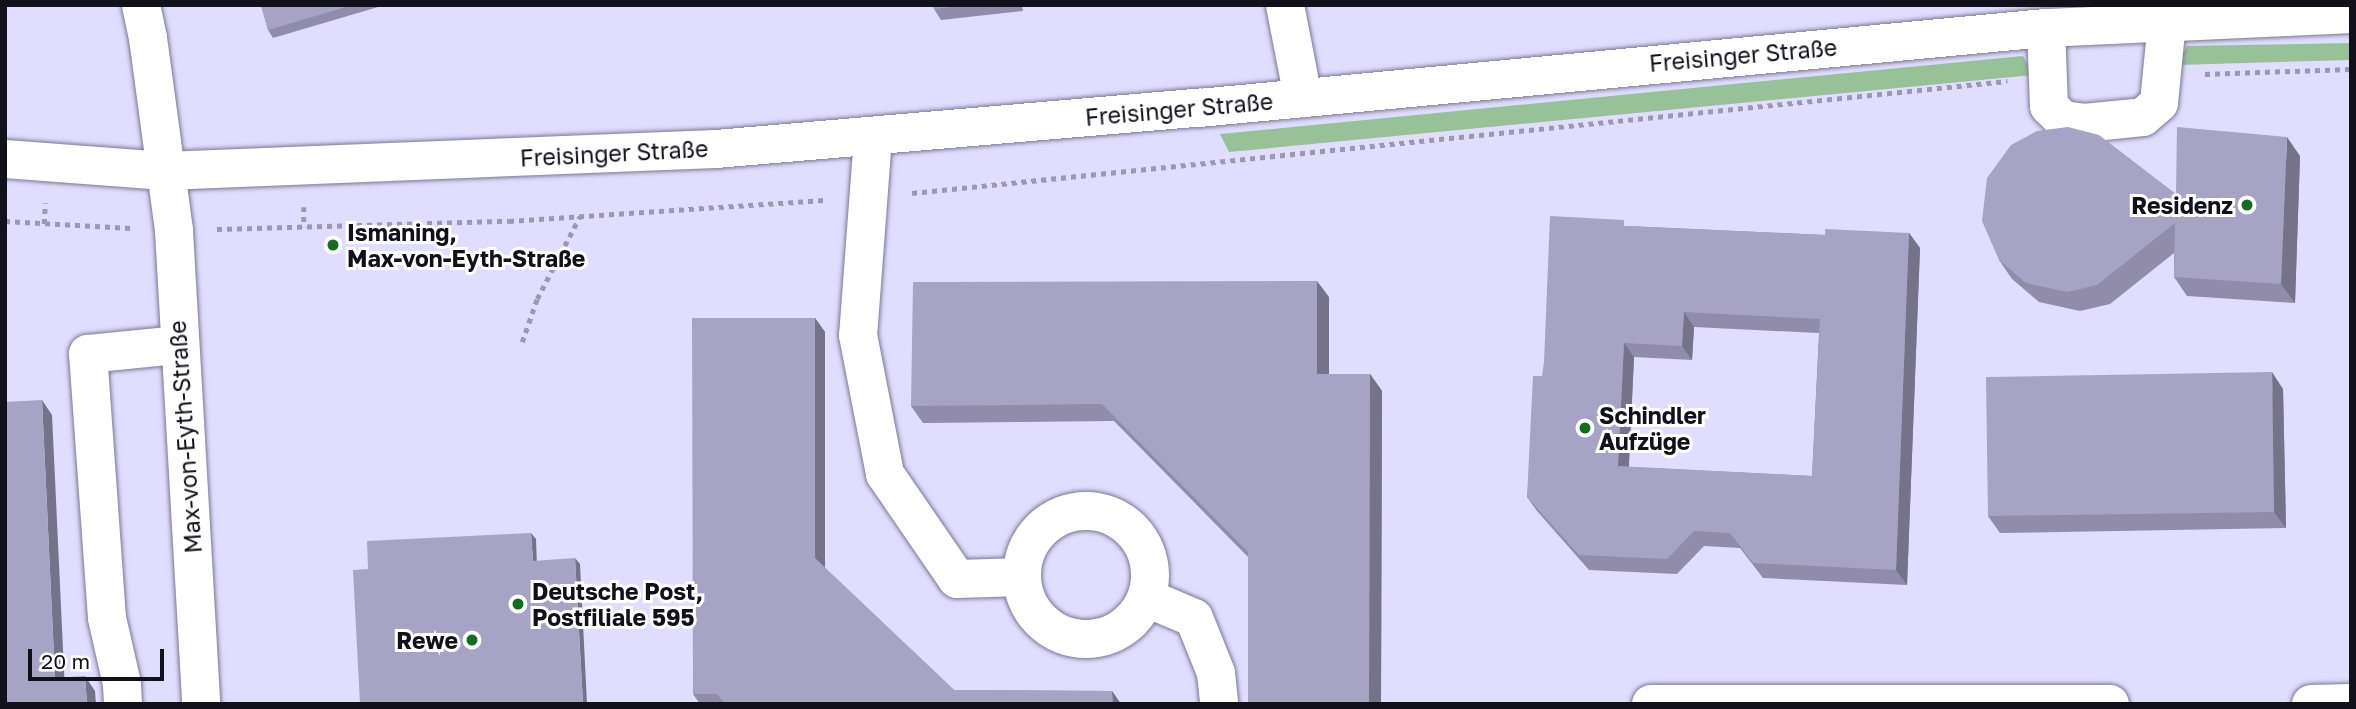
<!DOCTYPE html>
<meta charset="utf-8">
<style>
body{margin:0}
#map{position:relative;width:2356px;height:709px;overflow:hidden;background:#e1ddff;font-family:"Golos Text",sans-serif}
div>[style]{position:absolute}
.green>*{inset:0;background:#97c297}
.path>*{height:4.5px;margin-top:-2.25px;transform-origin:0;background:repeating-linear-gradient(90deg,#9b98b2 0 5px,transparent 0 10px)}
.roads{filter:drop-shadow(0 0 2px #7b7795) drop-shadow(0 0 2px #7b7795)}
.minor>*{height:38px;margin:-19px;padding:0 19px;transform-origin:19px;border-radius:19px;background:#fff}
.minor>.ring{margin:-19px;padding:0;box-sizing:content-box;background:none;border:38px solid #fff;border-radius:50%}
.major>*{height:38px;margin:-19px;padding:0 19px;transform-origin:19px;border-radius:19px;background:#fff}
.wall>*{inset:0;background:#908ca9}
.shaded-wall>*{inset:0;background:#757289}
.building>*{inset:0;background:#a7a3c4}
.dots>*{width:19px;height:19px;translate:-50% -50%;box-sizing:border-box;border:4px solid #fff;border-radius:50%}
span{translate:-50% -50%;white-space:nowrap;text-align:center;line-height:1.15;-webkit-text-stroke:6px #fff;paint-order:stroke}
.street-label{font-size:23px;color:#11101b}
.poi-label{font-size:23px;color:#11101b;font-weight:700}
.right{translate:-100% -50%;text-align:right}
.left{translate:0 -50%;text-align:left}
.frame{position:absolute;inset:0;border:7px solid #11101b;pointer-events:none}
.scale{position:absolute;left:28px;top:649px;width:136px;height:32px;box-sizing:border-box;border:4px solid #11101b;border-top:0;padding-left:9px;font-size:21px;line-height:24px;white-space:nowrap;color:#11101b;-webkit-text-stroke:5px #fff;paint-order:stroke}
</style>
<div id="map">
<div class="green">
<i style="clip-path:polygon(2351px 43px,2351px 60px,2177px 65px,2187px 46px)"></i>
<i style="clip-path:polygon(2023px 56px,2033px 75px,1229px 152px,1220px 134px)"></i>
</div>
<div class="path">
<i style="left:2205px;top:74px;width:146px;rotate:-2deg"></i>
<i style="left:912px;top:193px;width:1101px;rotate:-5.84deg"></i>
<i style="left:304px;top:207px;width:20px;rotate:90deg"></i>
<i style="left:5px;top:221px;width:126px;rotate:3.2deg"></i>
<i style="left:44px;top:224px;width:21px;rotate:-87deg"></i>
<i style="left:217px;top:229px;width:292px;rotate:-1.6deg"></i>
<i style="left:509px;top:221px;width:319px;rotate:-3.8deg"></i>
<i style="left:522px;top:342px;width:46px;rotate:-70.8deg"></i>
<i style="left:537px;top:299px;width:93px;rotate:-62.6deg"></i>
</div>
<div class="roads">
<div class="minor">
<i style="left:141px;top:5px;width:34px;rotate:78deg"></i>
<i style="left:148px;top:38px;width:195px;rotate:82.3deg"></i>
<i style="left:174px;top:231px;width:474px;rotate:86.7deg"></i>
<i style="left:1285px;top:5px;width:95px;rotate:79deg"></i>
<i style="left:2046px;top:28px;width:78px;rotate:87.8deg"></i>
<i style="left:2049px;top:106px;width:20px;rotate:45deg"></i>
<i style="left:2063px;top:120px;width:21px;rotate:8deg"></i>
<i style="left:2084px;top:123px;width:59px;rotate:-5.8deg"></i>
<i style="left:2143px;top:117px;width:21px;rotate:-41deg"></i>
<i style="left:2159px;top:103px;width:81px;rotate:-84.4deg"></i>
<i style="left:873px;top:137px;width:199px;rotate:94.3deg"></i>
<i style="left:858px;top:335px;width:142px;rotate:79deg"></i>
<i style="left:885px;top:474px;width:127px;rotate:55.6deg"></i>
<i style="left:957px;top:579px;width:65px;rotate:-1.8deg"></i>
<i class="ring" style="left:1022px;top:511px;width:90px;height:90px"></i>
<i style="left:1147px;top:598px;width:51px;rotate:23.1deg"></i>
<i style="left:1194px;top:618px;width:59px;rotate:68.2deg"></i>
<i style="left:1216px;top:673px;width:31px;rotate:84deg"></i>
<i style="left:123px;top:704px;width:20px;rotate:-93deg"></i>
<i style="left:122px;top:684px;width:68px;rotate:-102.8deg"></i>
<i style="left:107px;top:618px;width:265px;rotate:-94.1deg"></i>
<i style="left:88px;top:354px;width:90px;rotate:-5.7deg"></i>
<i style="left:1651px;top:704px;width:459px"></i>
<i style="left:2311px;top:704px;width:40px;rotate:-1.4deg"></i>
</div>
<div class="major">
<i style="left:5px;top:159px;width:160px;rotate:4.3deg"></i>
<i style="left:165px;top:171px;width:551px;rotate:-2.29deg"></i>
<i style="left:716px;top:149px;width:485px;rotate:-4.9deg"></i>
<i style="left:1199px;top:108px;width:851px;rotate:-5.4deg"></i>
<i style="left:2046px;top:28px;width:305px;rotate:-2.6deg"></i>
</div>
</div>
<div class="wall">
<i style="clip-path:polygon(261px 5px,385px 5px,273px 38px,268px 30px)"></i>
<i style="clip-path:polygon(933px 5px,1022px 5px,1023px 11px,941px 20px,934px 9px)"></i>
<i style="clip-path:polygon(2300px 156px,2295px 303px,2187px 296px,2174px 277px,2174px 253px,2110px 304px,2080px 311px,2039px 302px,2012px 279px,1999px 260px,2176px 194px)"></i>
<i style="clip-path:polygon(evenodd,1628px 226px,1825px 235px,1909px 233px,1920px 248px,1907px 585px,1763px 578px,1740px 548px,1704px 546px,1677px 574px,1589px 570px,1537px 511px,1527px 497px,1542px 376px,1628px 226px,1694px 327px,1819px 333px,1812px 476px,1629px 467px,1634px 357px,1692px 360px,1694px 327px)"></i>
<i style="clip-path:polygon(1329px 297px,1329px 374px,1370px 374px,1382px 391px,1381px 704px,1248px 704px,1248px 557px,1114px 421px,923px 423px,911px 406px)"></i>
<i style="clip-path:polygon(815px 318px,825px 332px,825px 568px,954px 690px,1112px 691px,1121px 704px,700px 704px,693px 694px)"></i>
<i style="clip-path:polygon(2283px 389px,2286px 528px,2000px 533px,1988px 516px)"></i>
</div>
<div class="shaded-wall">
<i style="clip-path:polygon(2287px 137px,2300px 156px,2295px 303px,2281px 284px)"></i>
<i style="clip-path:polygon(1909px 233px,1920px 248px,1907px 585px,1896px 570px)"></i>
<i style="clip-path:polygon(1317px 281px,1329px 297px,1329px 391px,1317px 374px)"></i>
<i style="clip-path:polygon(1684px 312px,1694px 327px,1692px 360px,1682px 346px)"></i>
<i style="clip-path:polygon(815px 318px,825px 332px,825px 573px,815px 558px)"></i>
<i style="clip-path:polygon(1624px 343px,1634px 357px,1628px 481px,1618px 466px)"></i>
<i style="clip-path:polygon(2272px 372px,2283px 389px,2286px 528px,2274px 512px)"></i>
<i style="clip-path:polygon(1370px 374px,1382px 391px,1381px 704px,1369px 704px)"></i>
<i style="clip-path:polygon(42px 400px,52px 415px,65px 692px,55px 678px)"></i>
<i style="clip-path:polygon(531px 533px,536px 539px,537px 567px,533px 561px)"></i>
<i style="clip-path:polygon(575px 558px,580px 564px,587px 704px,583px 704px)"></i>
<i style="clip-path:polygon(85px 676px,95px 691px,96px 704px,87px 704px)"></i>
<i style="clip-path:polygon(1112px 691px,1121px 704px,1113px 704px)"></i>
</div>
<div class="building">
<i style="clip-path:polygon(261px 5px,353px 5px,268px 30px)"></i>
<i style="clip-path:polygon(933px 5px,969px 5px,934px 9px)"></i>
<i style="clip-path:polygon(2068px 127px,2099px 135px,2176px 194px,2177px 127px,2287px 137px,2281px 284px,2174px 277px,2175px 223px,2097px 285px,2067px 292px,2026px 283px,1999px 260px,1982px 221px,1987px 178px,2011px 145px,2037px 131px)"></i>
<i style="clip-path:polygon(evenodd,1550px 216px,1624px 220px,1624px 226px,1825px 235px,1825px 229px,1909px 233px,1896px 570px,1753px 563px,1730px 533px,1694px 531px,1667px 559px,1579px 555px,1527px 497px,1533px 376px,1542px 376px,1544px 362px,1550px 216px,1684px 312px,1820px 319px,1812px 476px,1618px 466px,1624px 343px,1682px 346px,1684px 312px)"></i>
<i style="clip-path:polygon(1317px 281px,1317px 374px,1370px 374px,1369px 704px,1248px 704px,1248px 552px,1102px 404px,911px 406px,913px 282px)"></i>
<i style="clip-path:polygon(692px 318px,815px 318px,815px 558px,954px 690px,1112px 691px,1113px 704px,725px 704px,717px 694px,693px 694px)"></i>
<i style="clip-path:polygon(2272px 372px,2274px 512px,1988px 516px,1986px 377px)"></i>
<i style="clip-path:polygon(42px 400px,55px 678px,85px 676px,87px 704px,5px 704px,5px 402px)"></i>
<i style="clip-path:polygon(531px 533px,533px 561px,575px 558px,583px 704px,360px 704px,353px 570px,368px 569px,367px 541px)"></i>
</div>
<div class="dots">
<i style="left:2247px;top:205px;background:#0f6f1c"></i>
<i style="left:333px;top:245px;background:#0f6f1c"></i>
<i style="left:1585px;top:428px;background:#0f6f1c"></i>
<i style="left:518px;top:604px;background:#0f6f1c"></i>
<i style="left:472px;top:640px;background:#0f6f1c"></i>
</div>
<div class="street-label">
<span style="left:1743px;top:55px;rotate:-5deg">Freisinger Straße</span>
<span style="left:1179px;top:109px;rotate:-5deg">Freisinger Straße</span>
<span style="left:614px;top:153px;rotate:-3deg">Freisinger Straße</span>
<span style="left:185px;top:437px;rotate:-94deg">Max-von-Eyth-Straße</span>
</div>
<div class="poi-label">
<span class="right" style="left:2233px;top:205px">Residenz</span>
<span class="left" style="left:347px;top:245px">Ismaning,<br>Max-von-Eyth-Straße</span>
<span class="left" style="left:1599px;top:428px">Schindler<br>Aufzüge</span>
<span class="left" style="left:532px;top:604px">Deutsche Post,<br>Postfiliale 595</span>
<span class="right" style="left:458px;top:640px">Rewe</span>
</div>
<div class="frame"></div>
<div class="scale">20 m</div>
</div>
